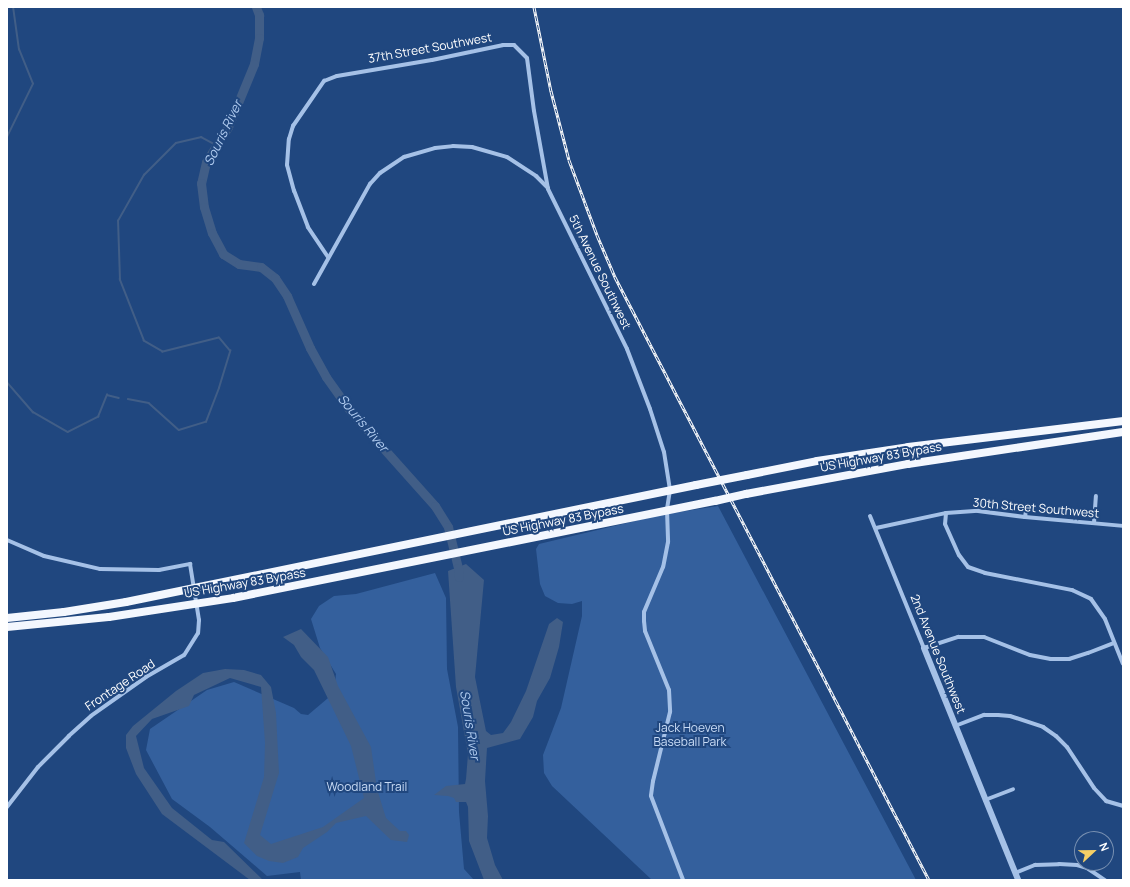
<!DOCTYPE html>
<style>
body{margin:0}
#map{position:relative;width:1130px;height:887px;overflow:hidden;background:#20477f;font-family:Manrope,sans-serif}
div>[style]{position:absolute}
.green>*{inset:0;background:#34609d}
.water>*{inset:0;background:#415e87}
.stream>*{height:1.5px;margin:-0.75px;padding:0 0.75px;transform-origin:0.75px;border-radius:0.75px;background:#415e87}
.river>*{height:9px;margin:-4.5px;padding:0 4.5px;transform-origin:4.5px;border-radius:4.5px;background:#415e87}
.minor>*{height:4px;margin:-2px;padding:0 2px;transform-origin:2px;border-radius:2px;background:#a5c1e7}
.tertiary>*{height:6px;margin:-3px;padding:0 3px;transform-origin:3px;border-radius:3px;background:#a5c1e7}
.trunk>*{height:8px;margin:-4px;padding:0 4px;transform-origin:4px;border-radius:4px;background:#f3f7fe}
.rail>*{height:3px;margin-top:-1.5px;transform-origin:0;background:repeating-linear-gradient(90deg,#20477f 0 4.5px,#fff 0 9px);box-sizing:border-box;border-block:1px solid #fff}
.trunk-bridge>*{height:8px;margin:-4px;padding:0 4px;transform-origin:4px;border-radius:4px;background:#f3f7fe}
span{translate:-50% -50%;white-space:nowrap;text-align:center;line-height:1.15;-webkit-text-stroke:4px #20477f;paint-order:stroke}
.street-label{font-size:12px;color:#fff}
.park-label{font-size:12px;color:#c9dcf6}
.water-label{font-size:13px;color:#b0cbef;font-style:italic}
.frame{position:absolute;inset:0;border:8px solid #fff;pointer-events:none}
.north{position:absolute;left:1074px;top:831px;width:40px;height:40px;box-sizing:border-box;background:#20477f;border:1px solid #7991b2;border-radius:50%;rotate:68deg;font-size:11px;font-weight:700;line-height:16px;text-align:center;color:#fff}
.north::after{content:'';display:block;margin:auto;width:14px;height:18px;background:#f5cf66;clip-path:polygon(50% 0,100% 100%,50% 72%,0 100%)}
</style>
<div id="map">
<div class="green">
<i style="clip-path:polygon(718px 506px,916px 880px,652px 880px,552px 786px,544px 773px,543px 755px,561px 708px,582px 616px,582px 601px,572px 604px,558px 603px,545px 596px,540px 584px,536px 549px,539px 544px,660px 515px)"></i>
<i style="clip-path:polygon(435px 573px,446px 598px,447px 669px,458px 727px,459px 812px,464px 869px,474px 880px,301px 880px,300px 872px,267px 876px,210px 827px,172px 799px,146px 750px,150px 729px,207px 690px,234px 682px,294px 708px,301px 714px,308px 715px,334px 693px,336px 674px,320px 648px,311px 619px,319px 606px,334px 596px,356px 594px)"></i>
</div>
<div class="water">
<i style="clip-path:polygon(466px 564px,484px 580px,475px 677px,486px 731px,491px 735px,503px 733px,511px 722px,526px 691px,549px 624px,557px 618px,563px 622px,559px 647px,550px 678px,537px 701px,533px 717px,520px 739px,487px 748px,485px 781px,488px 816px,487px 838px,495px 865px,503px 880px,484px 880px,469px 841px,468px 807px,466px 802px,456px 802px,454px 798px,448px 796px,434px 795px,446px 786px,465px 784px,466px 779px,468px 754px,456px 687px,448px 571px)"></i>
<i style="clip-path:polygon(301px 629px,328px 657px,338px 686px,371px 747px,377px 789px,386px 818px,400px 831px,406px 831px,409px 835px,408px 839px,407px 842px,391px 840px,366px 816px,336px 823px,327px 832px,303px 848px,298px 857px,283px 863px,269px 861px,257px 856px,244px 843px,264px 777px,265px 743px,261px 687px,230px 678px,194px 695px,189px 706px,152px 719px,136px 736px,144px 768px,172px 808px,212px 840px,224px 842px,263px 880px,250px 880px,162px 814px,136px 774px,126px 748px,126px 735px,133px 726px,176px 691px,203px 673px,225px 669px,244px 670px,261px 675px,271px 687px,276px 713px,279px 773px,260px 835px,271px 844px,323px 827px,364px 798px,351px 746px,314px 670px,301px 657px,294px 645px,283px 637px)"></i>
</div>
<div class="stream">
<i style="left:7px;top:137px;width:59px;rotate:-63.9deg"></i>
<i style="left:33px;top:84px;width:37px;rotate:-112deg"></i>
<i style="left:19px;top:50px;width:43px;rotate:-97.9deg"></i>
<i style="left:7px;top:382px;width:40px;rotate:49deg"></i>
<i style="left:33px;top:412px;width:40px;rotate:29.7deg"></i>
<i style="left:68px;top:432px;width:34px;rotate:-27deg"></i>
<i style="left:98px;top:417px;width:24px;rotate:-68deg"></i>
<i style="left:107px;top:395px;width:12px;rotate:14deg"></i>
<i style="left:128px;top:399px;width:21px;rotate:11deg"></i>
<i style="left:149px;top:403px;width:40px;rotate:42deg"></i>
<i style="left:179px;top:430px;width:28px;rotate:-17deg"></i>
<i style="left:206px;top:422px;width:36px;rotate:-69deg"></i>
<i style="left:219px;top:388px;width:39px;rotate:-73deg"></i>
<i style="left:230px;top:351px;width:17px;rotate:-130deg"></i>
<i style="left:219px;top:338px;width:58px;rotate:166deg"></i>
<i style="left:163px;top:352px;width:22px;rotate:-150deg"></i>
<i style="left:144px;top:341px;width:66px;rotate:-111.5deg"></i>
<i style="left:120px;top:280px;width:59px;rotate:-91.9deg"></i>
<i style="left:118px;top:221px;width:53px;rotate:-60.5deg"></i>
<i style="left:144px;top:175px;width:45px;rotate:-45deg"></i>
<i style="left:176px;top:143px;width:26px;rotate:-13deg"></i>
<i style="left:201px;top:137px;width:17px;rotate:28deg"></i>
</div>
<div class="river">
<i style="left:256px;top:7px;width:9px;rotate:69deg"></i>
<i style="left:259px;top:15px;width:23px;rotate:90deg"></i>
<i style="left:259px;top:38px;width:26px;rotate:101deg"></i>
<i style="left:254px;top:64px;width:68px;rotate:112.4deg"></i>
<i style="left:228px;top:127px;width:41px;rotate:122.2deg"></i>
<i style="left:206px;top:162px;width:22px;rotate:103deg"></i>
<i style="left:201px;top:183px;width:24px;rotate:83deg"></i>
<i style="left:204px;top:207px;width:27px;rotate:73deg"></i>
<i style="left:212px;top:233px;width:24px;rotate:62deg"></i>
<i style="left:223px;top:254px;width:19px;rotate:32deg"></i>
<i style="left:239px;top:264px;width:22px;rotate:8deg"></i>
<i style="left:261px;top:267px;width:18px;rotate:38deg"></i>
<i style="left:275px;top:278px;width:22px;rotate:56deg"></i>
<i style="left:287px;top:296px;width:57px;rotate:66.1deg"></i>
<i style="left:310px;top:348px;width:33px;rotate:61deg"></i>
<i style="left:326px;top:377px;width:43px;rotate:54.5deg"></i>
<i style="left:351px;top:412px;width:126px;rotate:48.2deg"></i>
<i style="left:435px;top:506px;width:25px;rotate:58deg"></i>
<i style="left:448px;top:527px;width:42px;rotate:76.3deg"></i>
<i style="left:458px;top:568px;width:9px;rotate:84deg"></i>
</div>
<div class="minor">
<i style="left:328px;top:257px;width:36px;rotate:-124deg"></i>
<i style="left:308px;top:227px;width:39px;rotate:-111deg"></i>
<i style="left:294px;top:191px;width:27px;rotate:-105deg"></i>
<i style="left:287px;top:165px;width:26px;rotate:-86deg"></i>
<i style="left:289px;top:139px;width:14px;rotate:-73deg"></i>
<i style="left:293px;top:126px;width:55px;rotate:-55.4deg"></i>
<i style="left:324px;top:81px;width:14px;rotate:-21deg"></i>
<i style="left:337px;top:76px;width:96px;rotate:-9.6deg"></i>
<i style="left:432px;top:60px;width:73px;rotate:-11.9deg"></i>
<i style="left:503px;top:45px;width:11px"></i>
<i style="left:514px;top:45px;width:18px;rotate:45deg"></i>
<i style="left:527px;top:58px;width:53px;rotate:82.5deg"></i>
<i style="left:534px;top:111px;width:79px;rotate:79.8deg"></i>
<i style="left:548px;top:189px;width:178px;rotate:63.7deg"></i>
<i style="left:627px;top:349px;width:64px;rotate:69deg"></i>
<i style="left:650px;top:409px;width:45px;rotate:72deg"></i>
<i style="left:664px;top:452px;width:38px;rotate:81deg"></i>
<i style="left:670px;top:490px;width:20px;rotate:99deg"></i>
<i style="left:667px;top:510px;width:32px;rotate:88deg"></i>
<i style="left:668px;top:542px;width:25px;rotate:101deg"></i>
<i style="left:663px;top:567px;width:49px;rotate:112.9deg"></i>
<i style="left:644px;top:612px;width:9px;rotate:90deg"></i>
<i style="left:644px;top:621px;width:10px;rotate:84deg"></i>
<i style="left:645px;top:631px;width:64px;rotate:67.9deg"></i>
<i style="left:669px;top:690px;width:22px;rotate:87deg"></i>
<i style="left:670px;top:712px;width:71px;rotate:103.8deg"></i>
<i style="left:653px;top:781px;width:15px;rotate:98deg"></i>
<i style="left:651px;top:796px;width:90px;rotate:69.1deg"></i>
<i style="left:314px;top:284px;width:115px;rotate:-60.8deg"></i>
<i style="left:370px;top:184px;width:15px;rotate:-48deg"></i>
<i style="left:380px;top:173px;width:29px;rotate:-34deg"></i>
<i style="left:404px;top:157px;width:32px;rotate:-16deg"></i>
<i style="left:435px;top:148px;width:18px;rotate:-6deg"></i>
<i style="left:453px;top:146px;width:19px;rotate:3deg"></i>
<i style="left:472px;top:147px;width:36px;rotate:16deg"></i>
<i style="left:507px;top:157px;width:35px;rotate:33deg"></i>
<i style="left:536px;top:176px;width:17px;rotate:45deg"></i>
<i style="left:946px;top:513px;width:11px;rotate:95deg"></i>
<i style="left:945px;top:524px;width:34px;rotate:66deg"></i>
<i style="left:959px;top:555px;width:15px;rotate:53deg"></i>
<i style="left:968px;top:567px;width:18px;rotate:19deg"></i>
<i style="left:985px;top:573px;width:89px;rotate:11.1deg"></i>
<i style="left:1072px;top:590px;width:21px;rotate:25deg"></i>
<i style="left:1091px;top:599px;width:24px;rotate:55deg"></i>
<i style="left:1105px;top:619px;width:48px;rotate:68.2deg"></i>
<i style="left:870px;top:516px;width:143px;rotate:67.8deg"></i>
<i style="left:924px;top:648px;width:36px;rotate:-18deg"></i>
<i style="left:958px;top:637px;width:26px"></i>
<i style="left:984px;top:637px;width:49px;rotate:21.4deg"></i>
<i style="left:1030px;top:655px;width:21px;rotate:11deg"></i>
<i style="left:1051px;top:659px;width:18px"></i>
<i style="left:1069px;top:659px;width:20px;rotate:-18deg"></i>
<i style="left:1088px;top:653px;width:28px;rotate:-21deg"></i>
<i style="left:1025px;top:517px;width:12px;rotate:-81deg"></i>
<i style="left:1094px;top:523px;width:27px;rotate:-86deg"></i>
<i style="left:876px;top:528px;width:72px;rotate:-12.1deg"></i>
<i style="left:946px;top:513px;width:32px;rotate:-4deg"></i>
<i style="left:978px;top:511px;width:47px;rotate:7.3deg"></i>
<i style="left:1025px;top:517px;width:98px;rotate:5.2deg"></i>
<i style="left:7px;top:540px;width:40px;rotate:23.4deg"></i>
<i style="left:44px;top:556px;width:57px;rotate:13.1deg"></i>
<i style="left:100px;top:569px;width:59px;rotate:1deg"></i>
<i style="left:159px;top:570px;width:32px;rotate:-11deg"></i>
<i style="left:190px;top:564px;width:57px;rotate:80.9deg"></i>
<i style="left:199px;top:620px;width:13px;rotate:94deg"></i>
<i style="left:198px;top:633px;width:26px;rotate:122deg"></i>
<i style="left:184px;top:655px;width:44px;rotate:149.9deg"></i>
<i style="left:146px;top:677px;width:67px;rotate:144.7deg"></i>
<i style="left:91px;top:716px;width:30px;rotate:138deg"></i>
<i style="left:69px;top:736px;width:44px;rotate:135deg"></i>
<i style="left:38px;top:767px;width:51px;rotate:127.8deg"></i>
<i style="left:955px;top:726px;width:31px;rotate:-21deg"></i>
<i style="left:984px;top:715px;width:14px"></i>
<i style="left:998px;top:715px;width:12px;rotate:5deg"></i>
<i style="left:1010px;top:716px;width:35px;rotate:18deg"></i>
<i style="left:1043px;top:727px;width:16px;rotate:35deg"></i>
<i style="left:1056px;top:736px;width:16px;rotate:45deg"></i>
<i style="left:1067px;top:747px;width:49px;rotate:56.6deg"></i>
<i style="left:1094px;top:788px;width:18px;rotate:47deg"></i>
<i style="left:1106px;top:801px;width:18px;rotate:16deg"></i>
<i style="left:985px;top:800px;width:30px;rotate:-21deg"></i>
<i style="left:1015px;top:873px;width:22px;rotate:-22deg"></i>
<i style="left:1035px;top:865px;width:24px;rotate:-2deg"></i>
<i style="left:1059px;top:864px;width:18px;rotate:3deg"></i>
<i style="left:1077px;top:865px;width:10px;rotate:17deg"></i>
<i style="left:1087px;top:868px;width:22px;rotate:34deg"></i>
</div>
<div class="tertiary">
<i style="left:924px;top:648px;width:250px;rotate:67.9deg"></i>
</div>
<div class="trunk">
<i style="left:747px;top:475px;width:71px;rotate:-11.3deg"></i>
<i style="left:817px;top:461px;width:92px;rotate:-8.7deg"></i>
<i style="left:908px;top:447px;width:217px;rotate:-6.9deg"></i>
<i style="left:746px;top:494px;width:165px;rotate:-10.5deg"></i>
<i style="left:908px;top:464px;width:217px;rotate:-8.5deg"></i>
<i style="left:7px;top:618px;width:57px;rotate:-6deg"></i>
<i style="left:64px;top:612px;width:63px;rotate:-9.2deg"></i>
<i style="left:126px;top:602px;width:582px;rotate:-11.6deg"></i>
<i style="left:7px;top:627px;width:102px;rotate:-5.6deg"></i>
<i style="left:109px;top:617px;width:125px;rotate:-8.7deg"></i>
<i style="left:233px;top:598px;width:492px;rotate:-11.4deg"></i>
</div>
<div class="rail">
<i style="left:534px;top:7px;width:86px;rotate:78.6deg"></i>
<i style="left:551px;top:91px;width:71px;rotate:75.4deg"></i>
<i style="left:569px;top:160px;width:80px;rotate:69.5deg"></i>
<i style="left:597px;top:235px;width:46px;rotate:66.8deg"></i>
<i style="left:615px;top:277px;width:680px;rotate:62.49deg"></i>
</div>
<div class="trunk-bridge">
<i style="left:696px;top:485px;width:52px;rotate:-11.1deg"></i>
<i style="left:715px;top:501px;width:32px;rotate:-13deg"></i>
</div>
<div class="street-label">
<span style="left:430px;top:48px;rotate:-10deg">37th Street Southwest</span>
<span style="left:600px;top:272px;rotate:64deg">5th Avenue Southwest</span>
<span style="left:881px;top:457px;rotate:-10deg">US Highway 83 Bypass</span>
<span style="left:1036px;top:508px;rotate:5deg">30th Street Southwest</span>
<span style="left:563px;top:520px;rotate:-11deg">US Highway 83 Bypass</span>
<span style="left:245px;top:583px;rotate:-10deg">US Highway 83 Bypass</span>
<span style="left:938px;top:654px;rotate:68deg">2nd Avenue Southwest</span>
<span style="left:120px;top:685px;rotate:-34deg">Frontage Road</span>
</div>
<div class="park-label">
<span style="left:690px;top:735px">Jack Hoeven<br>Baseball Park</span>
<span style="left:367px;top:787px">Woodland Trail</span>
</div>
<div class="water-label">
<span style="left:223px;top:133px;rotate:-64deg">Souris River</span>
<span style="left:363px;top:423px;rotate:50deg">Souris River</span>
<span style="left:470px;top:725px;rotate:81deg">Souris River</span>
</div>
<div class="frame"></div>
<div class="north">N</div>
</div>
